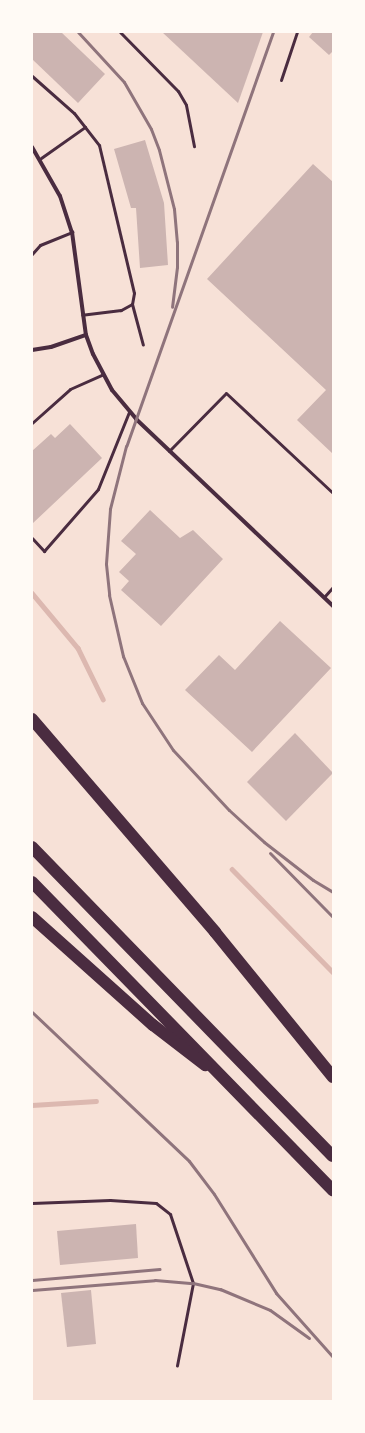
<!DOCTYPE html>
<style>
body{margin:0}
#map{position:relative;width:365px;height:1433px;overflow:hidden;background:#f7e1d7;font-family:"Open Sans",sans-serif}
div>[style]{position:absolute}
.stream>*{height:4.5px;margin:-2.25px;padding:0 2.25px;transform-origin:2.25px;border-radius:2.25px;background:#dcb8b0}
.building>*{inset:0;background:#ccb4b1}
.service>*{height:3px;margin:-1.5px;padding:0 1.5px;transform-origin:1.5px;border-radius:1.5px;background:#4a2c40}
.minor>*{height:4px;margin:-2px;padding:0 2px;transform-origin:2px;border-radius:2px;background:#4a2c40}
.motorway>*{height:12px;margin:-6px;padding:0 6px;transform-origin:6px;border-radius:6px;background:#4a2c40}
.rail>*{height:3px;margin:-1.5px;padding:0 1.5px;transform-origin:1.5px;border-radius:1.5px;background:#8f747c}
span{translate:-50% -50%;white-space:nowrap;text-align:center;line-height:1.15;-webkit-text-stroke:3.5px #fffaf5;paint-order:stroke}
.frame{position:absolute;inset:0;border:33px solid #fffaf5;pointer-events:none}
</style>
<div id="map">
<div class="stream">
<i style="left:32px;top:593px;width:72px;rotate:50.1deg"></i>
<i style="left:78px;top:648px;width:57px;rotate:63.9deg"></i>
<i style="left:232px;top:869px;width:144px;rotate:45.6deg"></i>
<i style="left:32px;top:1105px;width:64px;rotate:-3.6deg"></i>
</div>
<div class="building">
<i style="clip-path:polygon(32px 32px,61px 32px,105px 74px,78px 103px,32px 59px)"></i>
<i style="clip-path:polygon(162px 32px,263px 32px,238px 103px)"></i>
<i style="clip-path:polygon(313px 32px,333px 32px,333px 51px,329px 55px,309px 37px)"></i>
<i style="clip-path:polygon(145px 140px,164px 203px,168px 265px,140px 268px,136px 208px,131px 208px,114px 149px)"></i>
<i style="clip-path:polygon(313px 164px,333px 182px,333px 454px,297px 420px,326px 390px,207px 279px)"></i>
<i style="clip-path:polygon(70px 424px,102px 458px,32px 524px,32px 451px,51px 434px,55px 438px)"></i>
<i style="clip-path:polygon(150px 510px,180px 538px,193px 530px,223px 559px,161px 626px,121px 590px,129px 581px,119px 572px,136px 554px,121px 541px)"></i>
<i style="clip-path:polygon(280px 621px,331px 668px,252px 752px,185px 690px,219px 655px,235px 670px)"></i>
<i style="clip-path:polygon(295px 733px,333px 773px,286px 821px,247px 782px)"></i>
<i style="clip-path:polygon(136px 1224px,138px 1258px,60px 1265px,57px 1231px)"></i>
<i style="clip-path:polygon(91px 1290px,96px 1344px,67px 1347px,61px 1293px)"></i>
</div>
<div class="service">
<i style="left:120px;top:32px;width:83px;rotate:45.5deg"></i>
<i style="left:178px;top:91px;width:16px;rotate:60deg"></i>
<i style="left:186px;top:105px;width:42px;rotate:79deg"></i>
<i style="left:32px;top:76px;width:56px;rotate:41.4deg"></i>
<i style="left:74px;top:113px;width:41px;rotate:52deg"></i>
<i style="left:99px;top:145px;width:152px;rotate:76.7deg"></i>
<i style="left:134px;top:293px;width:11px;rotate:100deg"></i>
<i style="left:132px;top:304px;width:13px;rotate:151deg"></i>
<i style="left:121px;top:310px;width:39px;rotate:173deg"></i>
<i style="left:281px;top:80px;width:51px;rotate:-71.6deg"></i>
<i style="left:41px;top:158px;width:54px;rotate:-35.2deg"></i>
<i style="left:32px;top:254px;width:12px;rotate:-48deg"></i>
<i style="left:40px;top:245px;width:35px;rotate:-22deg"></i>
<i style="left:132px;top:304px;width:42px;rotate:75deg"></i>
<i style="left:32px;top:423px;width:51px;rotate:-41.8deg"></i>
<i style="left:70px;top:389px;width:36px;rotate:-24deg"></i>
<i style="left:169px;top:451px;width:81px;rotate:-45.5deg"></i>
<i style="left:226px;top:393px;width:146px;rotate:43.1deg"></i>
<i style="left:32px;top:538px;width:18px;rotate:47deg"></i>
<i style="left:44px;top:551px;width:82px;rotate:-48.9deg"></i>
<i style="left:98px;top:489px;width:83px;rotate:-68.1deg"></i>
<i style="left:324px;top:597px;width:13px;rotate:-48deg"></i>
<i style="left:32px;top:1203px;width:78px;rotate:-2.2deg"></i>
<i style="left:110px;top:1200px;width:46px;rotate:3.7deg"></i>
<i style="left:156px;top:1203px;width:18px;rotate:38deg"></i>
<i style="left:170px;top:1214px;width:73px;rotate:71.6deg"></i>
<i style="left:193px;top:1283px;width:84px;rotate:101deg"></i>
</div>
<div class="minor">
<i style="left:32px;top:147px;width:56px;rotate:60.3deg"></i>
<i style="left:60px;top:196px;width:38px;rotate:72deg"></i>
<i style="left:72px;top:232px;width:104px;rotate:82.3deg"></i>
<i style="left:86px;top:335px;width:20px;rotate:70deg"></i>
<i style="left:93px;top:354px;width:41px;rotate:62.2deg"></i>
<i style="left:112px;top:390px;width:38px;rotate:50deg"></i>
<i style="left:136px;top:419px;width:272px;rotate:43.5deg"></i>
<i style="left:32px;top:350px;width:19px;rotate:-9deg"></i>
<i style="left:51px;top:347px;width:37px;rotate:-19deg"></i>
</div>
<div class="motorway">
<i style="left:32px;top:719px;width:281px;rotate:49.3deg"></i>
<i style="left:215px;top:932px;width:187px;rotate:50.9deg"></i>
<i style="left:32px;top:847px;width:431px;rotate:45.8deg"></i>
<i style="left:32px;top:882px;width:431px;rotate:45.7deg"></i>
<i style="left:32px;top:917px;width:162px;rotate:41.8deg"></i>
<i style="left:153px;top:1025px;width:66px;rotate:37.6deg"></i>
</div>
<div class="rail">
<i style="left:78px;top:32px;width:68px;rotate:47.4deg"></i>
<i style="left:124px;top:82px;width:54px;rotate:60.1deg"></i>
<i style="left:151px;top:129px;width:22px;rotate:69deg"></i>
<i style="left:159px;top:150px;width:61px;rotate:75.7deg"></i>
<i style="left:174px;top:209px;width:33px;rotate:85deg"></i>
<i style="left:177px;top:242px;width:25px;rotate:90deg"></i>
<i style="left:177px;top:267px;width:40px;rotate:97.1deg"></i>
<i style="left:273px;top:32px;width:439px;rotate:109.5deg"></i>
<i style="left:126px;top:446px;width:65px;rotate:104.3deg"></i>
<i style="left:110px;top:509px;width:55px;rotate:94.2deg"></i>
<i style="left:106px;top:564px;width:31px;rotate:84deg"></i>
<i style="left:109px;top:595px;width:63px;rotate:77.1deg"></i>
<i style="left:123px;top:656px;width:51px;rotate:68deg"></i>
<i style="left:142px;top:703px;width:56px;rotate:56.6deg"></i>
<i style="left:173px;top:750px;width:82px;rotate:47deg"></i>
<i style="left:229px;top:810px;width:47px;rotate:42.4deg"></i>
<i style="left:264px;top:842px;width:62px;rotate:37.8deg"></i>
<i style="left:313px;top:880px;width:23px;rotate:31deg"></i>
<i style="left:270px;top:853px;width:90px;rotate:45.5deg"></i>
<i style="left:32px;top:1012px;width:216px;rotate:43.5deg"></i>
<i style="left:189px;top:1161px;width:41px;rotate:52.9deg"></i>
<i style="left:214px;top:1194px;width:117px;rotate:57.9deg"></i>
<i style="left:276px;top:1293px;width:86px;rotate:48.3deg"></i>
<i style="left:32px;top:1280px;width:128px;rotate:-4.9deg"></i>
<i style="left:32px;top:1290px;width:123px;rotate:-4.6deg"></i>
<i style="left:155px;top:1280px;width:38px;rotate:5deg"></i>
<i style="left:193px;top:1283px;width:28px;rotate:13deg"></i>
<i style="left:220px;top:1289px;width:54px;rotate:22.8deg"></i>
<i style="left:270px;top:1310px;width:48px;rotate:35.7deg"></i>
</div>
<div class="frame"></div>
</div>
